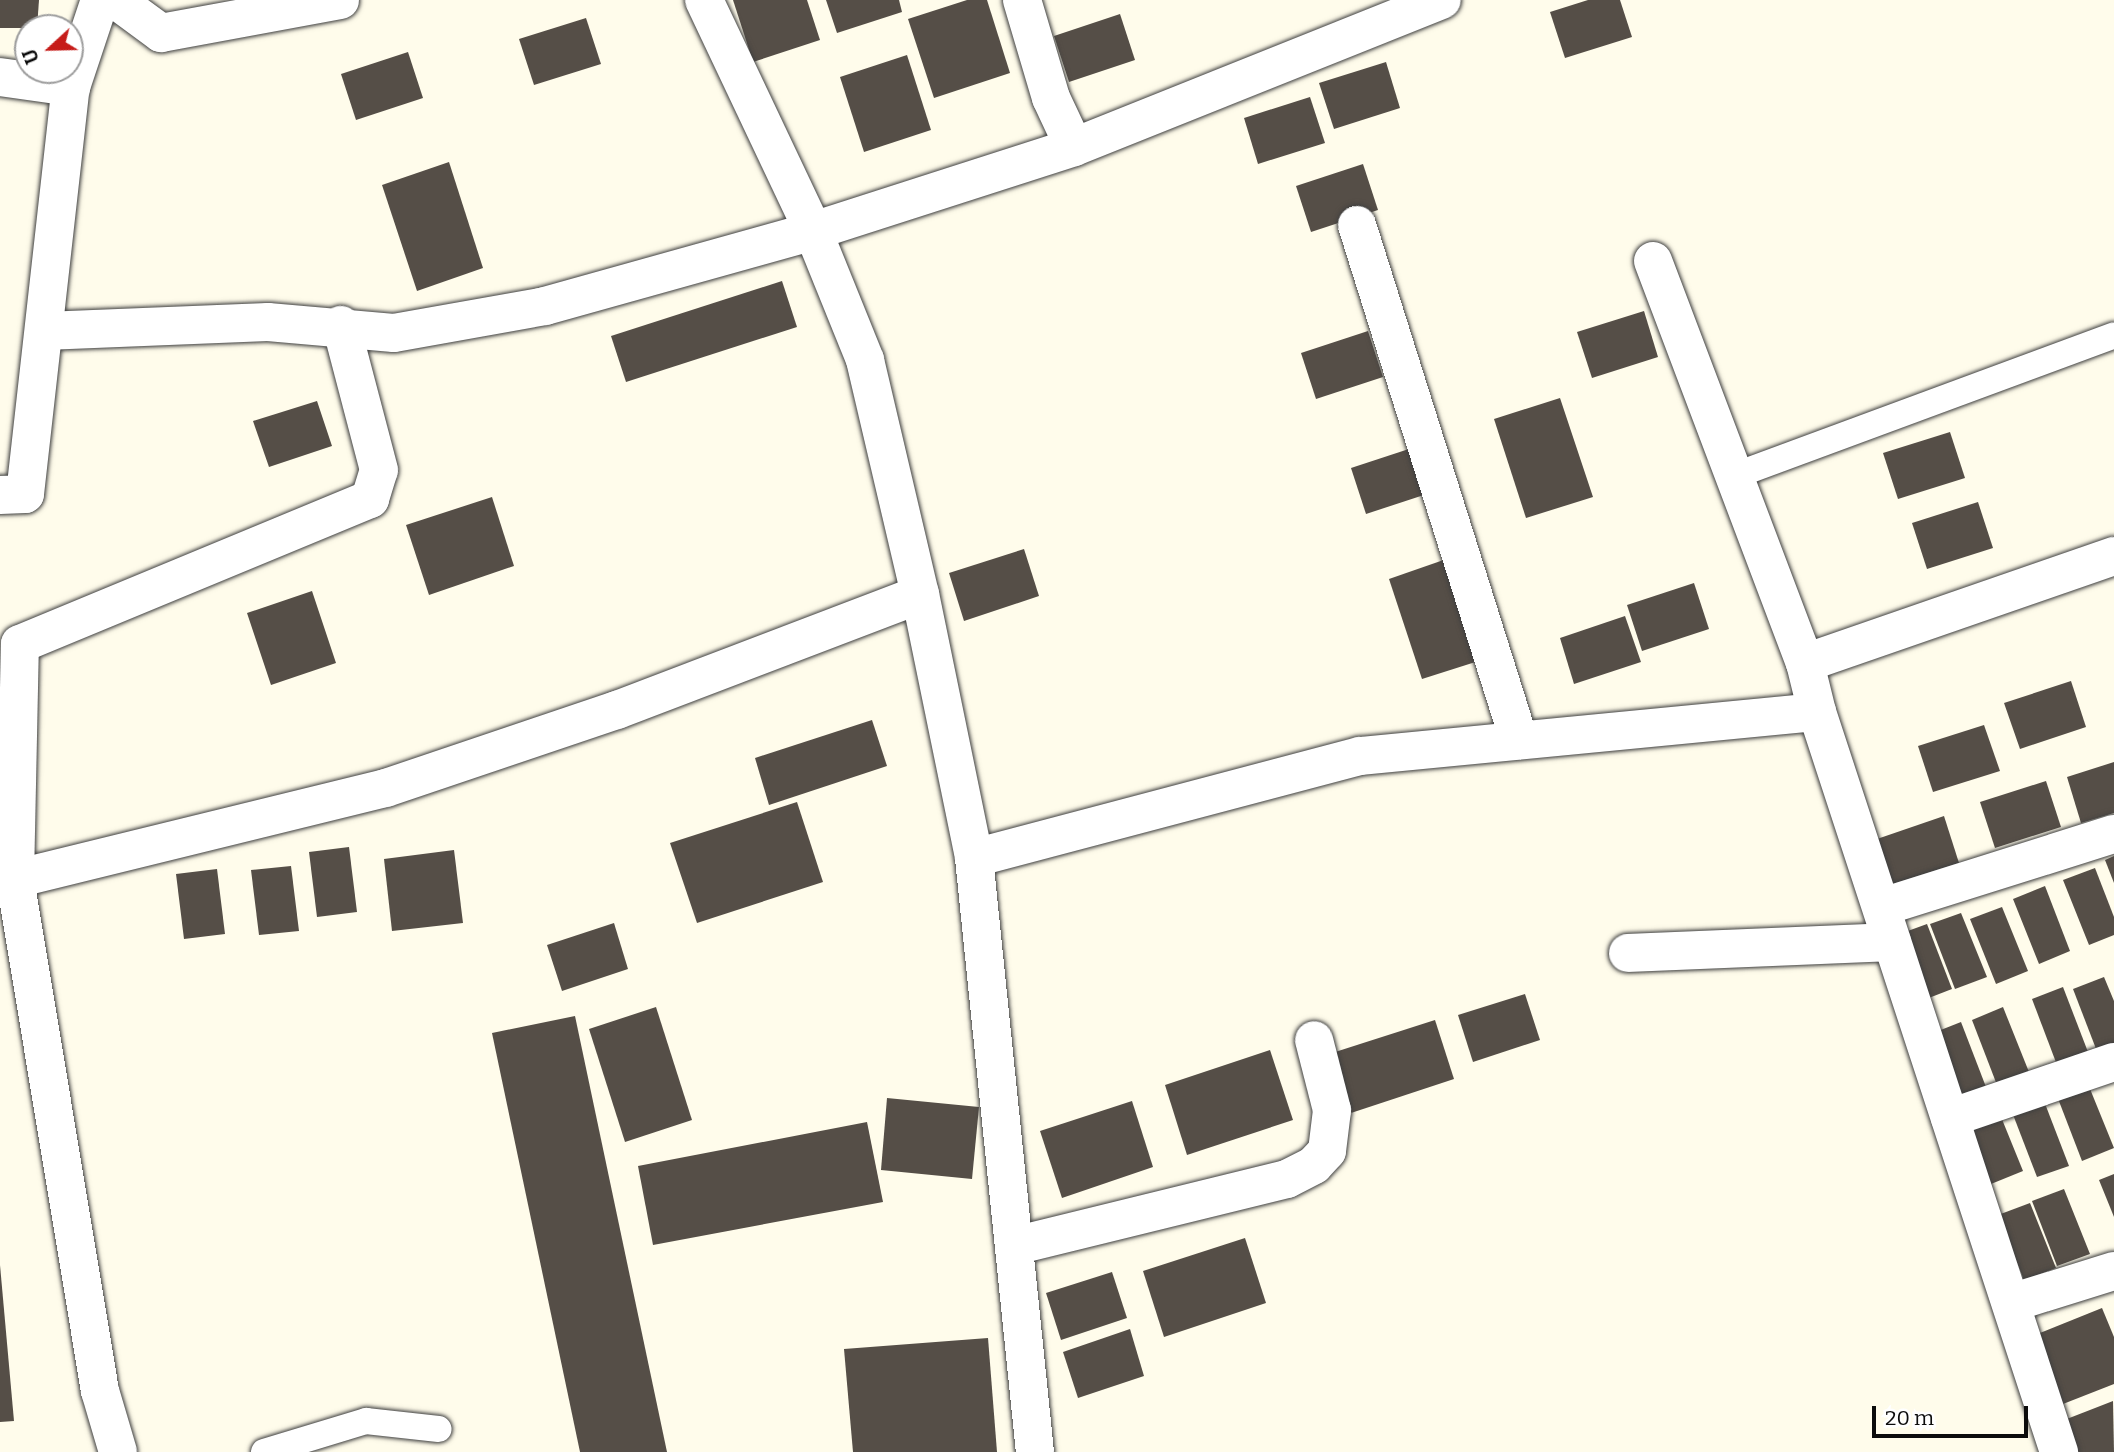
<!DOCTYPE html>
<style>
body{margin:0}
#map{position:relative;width:2114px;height:1452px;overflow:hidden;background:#fffceb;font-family:Bitter,serif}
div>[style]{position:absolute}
.building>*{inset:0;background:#554e47}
.roads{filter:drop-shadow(0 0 2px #3f3f3f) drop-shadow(0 0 2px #3f3f3f)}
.service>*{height:26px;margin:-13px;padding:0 13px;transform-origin:13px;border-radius:13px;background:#fff}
.minor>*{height:38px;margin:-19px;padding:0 19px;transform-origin:19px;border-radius:19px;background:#fff}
span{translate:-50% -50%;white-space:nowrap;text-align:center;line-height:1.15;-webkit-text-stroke:7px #fff;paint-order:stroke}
.north{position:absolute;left:14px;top:14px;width:70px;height:70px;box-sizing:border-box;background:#fff;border:2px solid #9e9e9e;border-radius:50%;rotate:248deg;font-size:19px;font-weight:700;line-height:28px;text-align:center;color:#0c0c0c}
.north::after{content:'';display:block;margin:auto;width:24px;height:32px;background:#c61c19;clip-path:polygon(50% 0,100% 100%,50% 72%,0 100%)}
.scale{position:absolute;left:1872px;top:1406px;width:156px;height:32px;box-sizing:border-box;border:4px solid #0c0c0c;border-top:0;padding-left:9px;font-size:21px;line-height:24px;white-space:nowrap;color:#0c0c0c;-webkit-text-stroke:5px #fff;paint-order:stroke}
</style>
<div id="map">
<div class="building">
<i style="clip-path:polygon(0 0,39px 0,37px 28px,0 28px)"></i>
<i style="clip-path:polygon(733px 0,807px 0,820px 40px,753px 62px)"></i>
<i style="clip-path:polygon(826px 0,899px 0,902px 12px,837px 33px)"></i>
<i style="clip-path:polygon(967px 0,987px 0,1010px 73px,934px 98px,908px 19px)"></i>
<i style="clip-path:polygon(1588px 0,1620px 0,1632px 37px,1565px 58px,1550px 12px)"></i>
<i style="clip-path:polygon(1120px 14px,1135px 60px,1069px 82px,1054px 36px)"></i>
<i style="clip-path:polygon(586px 18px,601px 64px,534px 85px,519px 39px)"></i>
<i style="clip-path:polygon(408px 52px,423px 98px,356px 120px,341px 74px)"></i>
<i style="clip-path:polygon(907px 55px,931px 130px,864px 152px,840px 77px)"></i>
<i style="clip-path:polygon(1386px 62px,1400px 108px,1334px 129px,1319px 83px)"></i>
<i style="clip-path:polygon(1310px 97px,1325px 143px,1258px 164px,1244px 118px)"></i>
<i style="clip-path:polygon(449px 162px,483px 268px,417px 291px,382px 185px)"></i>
<i style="clip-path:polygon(1363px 164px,1378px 210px,1311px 232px,1296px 186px)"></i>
<i style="clip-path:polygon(782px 281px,797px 327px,626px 382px,611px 336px)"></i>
<i style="clip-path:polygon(1644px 311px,1658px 357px,1592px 378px,1577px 332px)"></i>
<i style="clip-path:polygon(1368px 331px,1383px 377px,1316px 399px,1301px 353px)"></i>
<i style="clip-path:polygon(1560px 398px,1593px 497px,1526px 518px,1494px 419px)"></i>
<i style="clip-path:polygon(317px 401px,332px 446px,269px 467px,253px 421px)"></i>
<i style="clip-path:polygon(1950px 432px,1965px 478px,1898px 499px,1883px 453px)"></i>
<i style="clip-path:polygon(1418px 446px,1433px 492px,1366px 514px,1351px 468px)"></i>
<i style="clip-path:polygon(492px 497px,514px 566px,429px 595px,406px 525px)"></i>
<i style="clip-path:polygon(1978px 502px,1993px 548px,1927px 569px,1912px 523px)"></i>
<i style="clip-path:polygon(1024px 549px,1039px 596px,964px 621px,949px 573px)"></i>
<i style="clip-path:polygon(1455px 556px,1488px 658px,1422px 679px,1389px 579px)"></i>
<i style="clip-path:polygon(1694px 583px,1709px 629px,1642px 651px,1627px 605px)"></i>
<i style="clip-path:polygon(312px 591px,336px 663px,271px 685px,247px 613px)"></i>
<i style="clip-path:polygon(1625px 616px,1641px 662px,1574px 684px,1560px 638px)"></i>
<i style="clip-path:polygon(2071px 681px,2086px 727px,2020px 749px,2004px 703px)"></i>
<i style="clip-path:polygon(872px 720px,887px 766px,769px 805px,755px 758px)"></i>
<i style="clip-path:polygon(1984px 725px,2000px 771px,1933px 792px,1918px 746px)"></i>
<i style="clip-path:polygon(2114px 762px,2114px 813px,2081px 823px,2067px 777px)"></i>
<i style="clip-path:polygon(2046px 781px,2061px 827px,1995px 848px,1980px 802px)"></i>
<i style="clip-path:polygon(797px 802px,823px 882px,697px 923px,670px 843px)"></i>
<i style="clip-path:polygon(1944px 816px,1959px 863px,1893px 884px,1877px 839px)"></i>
<i style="clip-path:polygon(349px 847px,357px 912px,317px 917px,309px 852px)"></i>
<i style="clip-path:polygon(454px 850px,463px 923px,392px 931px,384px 859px)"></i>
<i style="clip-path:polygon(2114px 856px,2114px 883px,2105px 860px)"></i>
<i style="clip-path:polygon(291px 866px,299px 931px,259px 935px,251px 870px)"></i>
<i style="clip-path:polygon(2095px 868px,2114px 917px,2114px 935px,2089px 945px,2063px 880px)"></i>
<i style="clip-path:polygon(217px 869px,225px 934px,184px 939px,176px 874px)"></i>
<i style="clip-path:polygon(2045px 886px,2070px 951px,2039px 964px,2013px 899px)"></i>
<i style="clip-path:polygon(2002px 907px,2028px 971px,1996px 984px,1970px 919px)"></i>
<i style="clip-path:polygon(1961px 913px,1987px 977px,1955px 989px,1930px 924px)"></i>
<i style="clip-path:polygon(614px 923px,628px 969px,562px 991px,547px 945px)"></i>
<i style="clip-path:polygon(1927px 924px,1952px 989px,1921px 1001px,1894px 936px)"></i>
<i style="clip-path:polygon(2104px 977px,2114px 1001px,2114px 1048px,2098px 1054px,2073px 989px)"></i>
<i style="clip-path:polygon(2063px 987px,2088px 1052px,2057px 1065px,2032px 999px)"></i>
<i style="clip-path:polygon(1525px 994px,1540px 1040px,1473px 1062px,1458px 1015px)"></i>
<i style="clip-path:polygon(656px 1007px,692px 1120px,625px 1142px,589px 1029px)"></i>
<i style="clip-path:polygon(2003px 1007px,2029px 1072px,1997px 1085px,1972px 1020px)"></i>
<i style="clip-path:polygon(575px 1016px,667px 1452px,580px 1452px,492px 1033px)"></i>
<i style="clip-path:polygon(1435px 1020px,1454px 1079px,1351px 1113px,1332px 1053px)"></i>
<i style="clip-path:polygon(1961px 1022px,1986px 1087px,1955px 1099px,1928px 1035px)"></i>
<i style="clip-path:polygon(1270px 1050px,1293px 1120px,1187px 1155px,1165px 1085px)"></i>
<i style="clip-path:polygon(2088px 1084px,2114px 1148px,2082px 1161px,2057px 1096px)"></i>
<i style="clip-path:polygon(887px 1098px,979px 1107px,972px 1179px,881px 1170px)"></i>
<i style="clip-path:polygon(1132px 1101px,1153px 1167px,1062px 1198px,1040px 1131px)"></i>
<i style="clip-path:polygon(2044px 1101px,2069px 1166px,2037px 1177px,2012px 1112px)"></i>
<i style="clip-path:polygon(1997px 1107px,2023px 1171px,1991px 1184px,1965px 1119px)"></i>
<i style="clip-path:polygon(867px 1122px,883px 1202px,653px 1245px,638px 1166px)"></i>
<i style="clip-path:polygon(2114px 1174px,2114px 1217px,2099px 1180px)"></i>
<i style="clip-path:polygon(2064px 1189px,2090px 1254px,2057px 1266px,2032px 1201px)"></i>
<i style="clip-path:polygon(2030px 1203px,2056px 1268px,2024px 1280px,1998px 1215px)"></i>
<i style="clip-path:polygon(1245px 1238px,1266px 1303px,1164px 1337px,1143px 1271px)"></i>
<i style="clip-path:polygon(0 1265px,14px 1421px,0 1422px)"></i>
<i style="clip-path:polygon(1112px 1272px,1127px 1318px,1061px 1340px,1046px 1293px)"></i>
<i style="clip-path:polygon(2102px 1308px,2114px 1337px,2114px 1384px,2063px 1404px,2035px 1335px)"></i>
<i style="clip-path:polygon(1130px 1329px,1144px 1376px,1078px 1398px,1063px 1352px)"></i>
<i style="clip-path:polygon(988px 1338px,997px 1452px,853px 1452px,844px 1349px)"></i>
<i style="clip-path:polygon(2113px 1401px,2114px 1452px,2065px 1452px,2054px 1424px)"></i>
</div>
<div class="roads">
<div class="service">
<i style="left:1731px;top:477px;width:408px;rotate:-20.3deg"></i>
<i style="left:264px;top:1452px;width:107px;rotate:-16.9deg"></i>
<i style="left:366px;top:1421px;width:73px;rotate:6.3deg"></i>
</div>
<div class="minor">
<i style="left:116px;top:0;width:56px;rotate:36.3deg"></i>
<i style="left:161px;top:33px;width:182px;rotate:-10.4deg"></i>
<i style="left:704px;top:0;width:255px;rotate:64.7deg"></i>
<i style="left:813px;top:231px;width:139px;rotate:68deg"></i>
<i style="left:865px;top:360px;width:240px;rotate:76.8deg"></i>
<i style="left:920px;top:594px;width:269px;rotate:78.4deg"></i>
<i style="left:974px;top:858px;width:597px;rotate:84.14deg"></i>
<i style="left:1022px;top:0;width:102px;rotate:73.5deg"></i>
<i style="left:1051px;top:98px;width:54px;rotate:64.9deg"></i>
<i style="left:0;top:77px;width:72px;rotate:8deg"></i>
<i style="left:1357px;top:225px;width:540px;rotate:72.54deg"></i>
<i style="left:1653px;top:261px;width:430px;rotate:69.3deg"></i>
<i style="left:1805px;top:663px;width:50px;rotate:76.2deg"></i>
<i style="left:44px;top:331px;width:224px;rotate:-2.3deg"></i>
<i style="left:268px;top:322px;width:126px;rotate:5deg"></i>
<i style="left:394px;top:333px;width:153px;rotate:-10.1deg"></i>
<i style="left:545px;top:306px;width:278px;rotate:-15.6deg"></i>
<i style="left:813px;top:231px;width:274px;rotate:-17.8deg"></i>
<i style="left:1074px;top:147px;width:396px;rotate:-21.8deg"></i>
<i style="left:0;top:495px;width:25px;rotate:-2deg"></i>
<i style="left:25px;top:494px;width:410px;rotate:-83.6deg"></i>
<i style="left:71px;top:87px;width:92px;rotate:-71.6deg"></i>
<i style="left:1805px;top:663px;width:327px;rotate:-19.1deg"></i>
<i style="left:974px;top:858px;width:399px;rotate:-14.8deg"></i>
<i style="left:1360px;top:756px;width:459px;rotate:-5.5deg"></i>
<i style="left:1817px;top:712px;width:779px;rotate:71.89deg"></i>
<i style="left:15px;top:879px;width:382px;rotate:-13.8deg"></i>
<i style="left:386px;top:788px;width:244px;rotate:-18.7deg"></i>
<i style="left:617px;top:710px;width:324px;rotate:-20.9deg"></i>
<i style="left:1882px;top:907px;width:243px;rotate:-17.5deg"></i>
<i style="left:1628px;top:953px;width:264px;rotate:-2.4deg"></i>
<i style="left:1950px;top:1118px;width:173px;rotate:-18.9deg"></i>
<i style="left:1014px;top:1246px;width:281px;rotate:-13.8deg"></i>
<i style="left:1287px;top:1179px;width:30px;rotate:-27deg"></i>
<i style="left:1314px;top:1165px;width:19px;rotate:-47deg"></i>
<i style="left:1327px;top:1151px;width:41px;rotate:-83deg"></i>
<i style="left:1332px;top:1110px;width:72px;rotate:-104.4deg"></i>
<i style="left:2011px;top:1303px;width:108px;rotate:-17.3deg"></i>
<i style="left:118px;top:1452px;width:64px;rotate:-106.4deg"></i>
<i style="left:100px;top:1391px;width:519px;rotate:-99.43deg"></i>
<i style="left:15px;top:879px;width:235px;rotate:-88.8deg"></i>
<i style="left:20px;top:644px;width:379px;rotate:-22.5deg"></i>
<i style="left:370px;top:499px;width:30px;rotate:-73deg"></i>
<i style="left:379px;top:470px;width:150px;rotate:-104.7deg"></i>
</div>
</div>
<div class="north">U</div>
<div class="scale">20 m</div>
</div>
